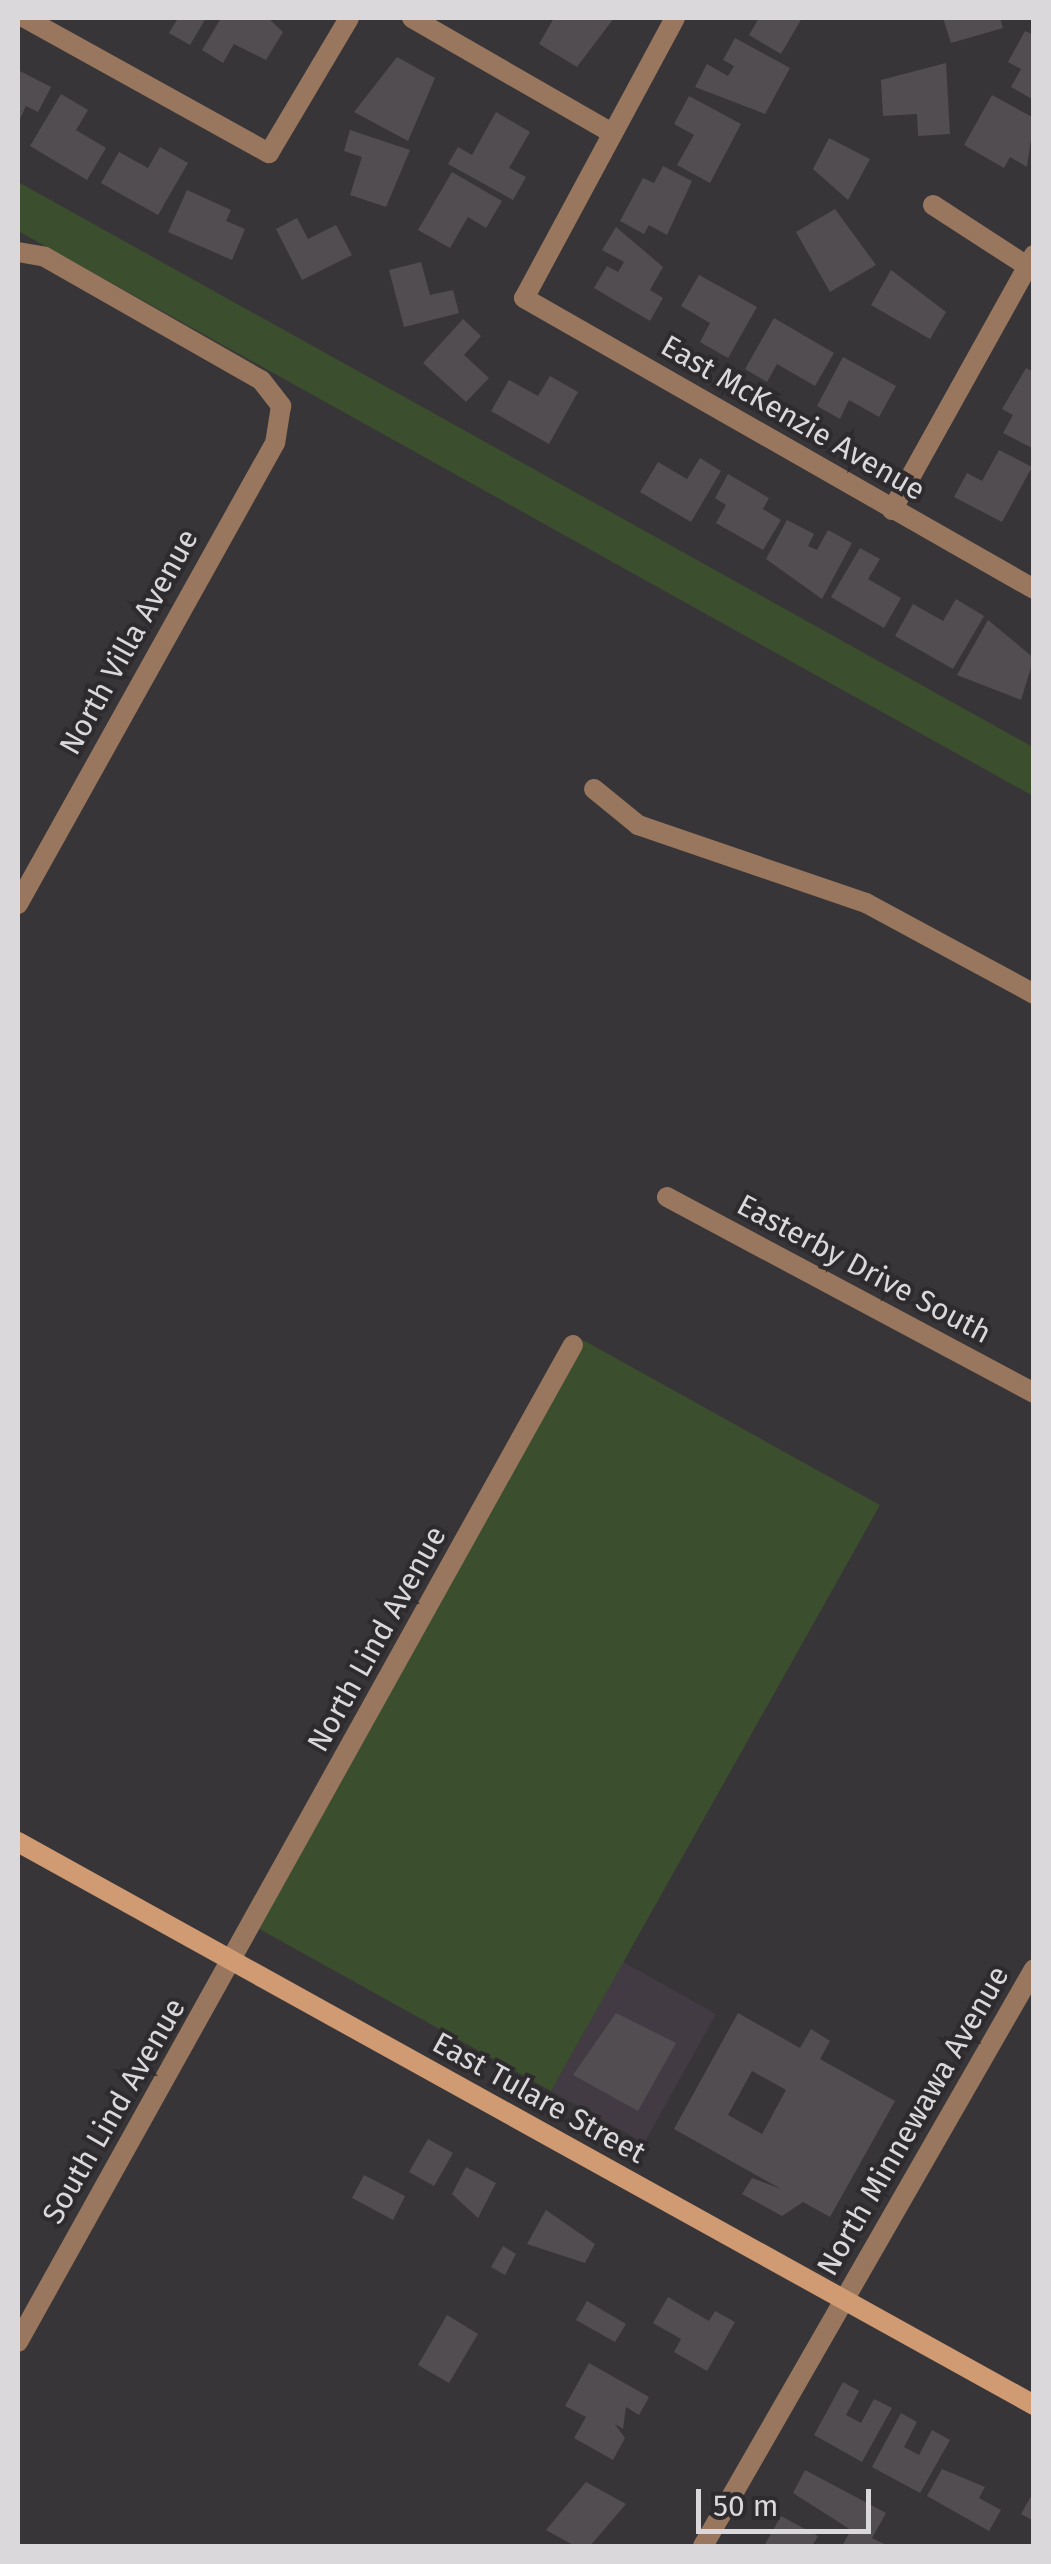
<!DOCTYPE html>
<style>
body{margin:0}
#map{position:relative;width:1051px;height:2564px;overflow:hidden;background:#383538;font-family:"Fira Sans",sans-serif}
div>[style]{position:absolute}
.built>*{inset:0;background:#433b43}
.green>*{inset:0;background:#3b4e2e}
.building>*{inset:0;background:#514d51}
.street>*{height:20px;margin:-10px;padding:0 10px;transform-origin:10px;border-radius:10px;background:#99775e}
.secondary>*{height:20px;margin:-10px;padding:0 10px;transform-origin:10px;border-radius:10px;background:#d09a72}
span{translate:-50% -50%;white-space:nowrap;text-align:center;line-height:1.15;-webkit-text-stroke:8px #2e2b2e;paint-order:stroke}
.street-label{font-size:30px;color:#dad8da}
.frame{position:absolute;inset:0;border:20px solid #dad8da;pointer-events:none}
.scale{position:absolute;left:696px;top:2489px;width:175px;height:45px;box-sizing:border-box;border:5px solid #dad8da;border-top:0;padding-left:12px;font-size:30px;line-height:35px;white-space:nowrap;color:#dad8da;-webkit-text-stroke:8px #2e2b2e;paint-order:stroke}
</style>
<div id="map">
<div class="built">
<i style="clip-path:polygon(623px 1962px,716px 2014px,644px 2143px,551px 2091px)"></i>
</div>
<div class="green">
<i style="clip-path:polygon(18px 182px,1033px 747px,1033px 796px,18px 231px)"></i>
<i style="clip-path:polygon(583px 1340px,880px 1505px,551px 2091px,254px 1926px)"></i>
</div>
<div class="building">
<i style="clip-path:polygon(178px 18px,206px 18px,190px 45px,169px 33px)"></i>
<i style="clip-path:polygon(221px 18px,268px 18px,283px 32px,266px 60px,234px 44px,223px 63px,202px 50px)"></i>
<i style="clip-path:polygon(554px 18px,614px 18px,577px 67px,539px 44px)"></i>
<i style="clip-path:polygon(759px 18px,802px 18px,781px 54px,749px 35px)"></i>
<i style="clip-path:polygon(943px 18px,1000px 18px,1003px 28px,951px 43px)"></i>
<i style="clip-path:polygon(1025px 31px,1034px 35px,1032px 99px,1011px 87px,1021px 69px,1008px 62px)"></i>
<i style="clip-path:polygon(735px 38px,790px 68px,765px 114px,695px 87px,707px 64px,728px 76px,734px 66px,723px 60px)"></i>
<i style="clip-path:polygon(397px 57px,435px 78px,408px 141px,354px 112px)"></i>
<i style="clip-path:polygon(946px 63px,950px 134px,918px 136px,917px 114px,883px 116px,881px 80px)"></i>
<i style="clip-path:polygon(18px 70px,51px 87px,38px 112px,26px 106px,18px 123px)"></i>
<i style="clip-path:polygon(61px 94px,88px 110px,76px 130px,106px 148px,87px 180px,30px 146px)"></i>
<i style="clip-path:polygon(992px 95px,1034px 118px,1027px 167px,1010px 157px,1004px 168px,964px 145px)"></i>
<i style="clip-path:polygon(689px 96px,741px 124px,710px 183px,677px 165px,694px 135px,674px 124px)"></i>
<i style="clip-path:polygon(496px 112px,530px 132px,509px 168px,526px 177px,513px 200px,448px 164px,458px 147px,472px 155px)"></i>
<i style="clip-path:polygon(350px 130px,410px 150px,386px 207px,350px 195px,362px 157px,344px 151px)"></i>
<i style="clip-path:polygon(829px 138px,870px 159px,848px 200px,813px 169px)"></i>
<i style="clip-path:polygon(160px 147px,188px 163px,158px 215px,101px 183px,119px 152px,148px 168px)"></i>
<i style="clip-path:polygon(663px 166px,692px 181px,667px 235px,649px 225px,644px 234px,620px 221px,643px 178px,654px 183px)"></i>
<i style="clip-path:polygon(452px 172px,502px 201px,486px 228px,468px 217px,450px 248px,418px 230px)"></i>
<i style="clip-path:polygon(187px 190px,231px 210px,226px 221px,245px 229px,232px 260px,168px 232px)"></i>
<i style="clip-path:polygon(835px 209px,876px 265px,830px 292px,796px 232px)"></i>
<i style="clip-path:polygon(297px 218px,308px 239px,336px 225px,352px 255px,302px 280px,276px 229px)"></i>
<i style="clip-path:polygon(616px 227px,663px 267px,650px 290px,663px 298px,650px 321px,594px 288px,607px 266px,618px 272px,624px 262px,602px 250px)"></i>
<i style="clip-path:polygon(421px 262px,430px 295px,453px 290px,459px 313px,404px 327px,389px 270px)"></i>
<i style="clip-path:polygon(891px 270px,946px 312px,930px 339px,871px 305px)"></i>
<i style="clip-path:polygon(699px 275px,757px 307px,728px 358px,700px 342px,710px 323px,681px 306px)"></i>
<i style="clip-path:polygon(774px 318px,834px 353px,815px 386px,777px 364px,767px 382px,745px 369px)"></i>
<i style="clip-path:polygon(463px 319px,481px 336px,464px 355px,489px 378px,466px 402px,423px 363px)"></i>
<i style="clip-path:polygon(843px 357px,896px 386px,879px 417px,849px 400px,840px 419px,817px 406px)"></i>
<i style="clip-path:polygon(1026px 368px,1034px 372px,1034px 449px,1003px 433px,1013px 415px,1002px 409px)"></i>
<i style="clip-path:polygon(550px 376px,578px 392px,549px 444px,491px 411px,509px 380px,538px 396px)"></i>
<i style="clip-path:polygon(999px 450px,1032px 467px,1002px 522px,954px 497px,967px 473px,982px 481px)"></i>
<i style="clip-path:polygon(700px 458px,721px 471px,691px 522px,640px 492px,658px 462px,687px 479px)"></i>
<i style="clip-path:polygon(728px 474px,769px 498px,763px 509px,781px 520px,763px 550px,716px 523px,726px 505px,715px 498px)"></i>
<i style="clip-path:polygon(787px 520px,814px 534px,808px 546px,817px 550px,828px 530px,852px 543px,822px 599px,766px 559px)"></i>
<i style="clip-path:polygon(860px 548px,880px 559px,868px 579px,901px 598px,884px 628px,831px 597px)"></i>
<i style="clip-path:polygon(956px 599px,984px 616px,953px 669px,895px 636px,913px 604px,943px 621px)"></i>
<i style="clip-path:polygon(988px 620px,1034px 658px,1021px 700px,957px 675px)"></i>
<i style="clip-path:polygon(616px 2013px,676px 2043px,638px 2111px,573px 2075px)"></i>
<i style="clip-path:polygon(evenodd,738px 2013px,800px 2048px,811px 2029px,830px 2041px,820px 2059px,895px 2101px,830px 2217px,803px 2202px,782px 2216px,742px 2194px,752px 2178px,781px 2189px,674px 2129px,738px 2013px,752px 2071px,786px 2090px,762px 2134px,728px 2115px,752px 2071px)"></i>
<i style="clip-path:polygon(428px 2139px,453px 2153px,434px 2186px,409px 2172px)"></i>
<i style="clip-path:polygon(466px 2167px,496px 2183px,478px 2218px,452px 2194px)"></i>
<i style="clip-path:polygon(364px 2175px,405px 2196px,393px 2220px,352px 2198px)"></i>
<i style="clip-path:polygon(546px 2210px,595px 2244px,585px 2263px,527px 2244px)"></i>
<i style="clip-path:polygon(503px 2246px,516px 2254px,505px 2275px,491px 2267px)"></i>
<i style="clip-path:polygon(668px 2297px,709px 2321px,715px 2311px,735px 2322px,707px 2371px,674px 2352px,681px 2339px,653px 2323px)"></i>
<i style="clip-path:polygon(587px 2301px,626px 2324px,615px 2342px,576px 2320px)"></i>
<i style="clip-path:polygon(447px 2315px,478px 2334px,449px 2383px,418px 2365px)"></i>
<i style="clip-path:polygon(589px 2363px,649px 2397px,639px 2415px,626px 2407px,623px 2429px,615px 2424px,625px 2438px,613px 2460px,574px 2438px,586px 2417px,565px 2406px)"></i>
<i style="clip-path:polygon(843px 2382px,859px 2391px,846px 2415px,861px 2423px,874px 2399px,892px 2408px,862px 2462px,814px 2435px)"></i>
<i style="clip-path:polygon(901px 2413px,917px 2422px,904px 2447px,919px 2455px,932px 2430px,950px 2440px,920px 2493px,872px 2467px)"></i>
<i style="clip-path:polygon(942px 2469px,985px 2487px,979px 2498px,1001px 2510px,989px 2531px,927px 2496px)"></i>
<i style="clip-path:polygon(805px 2470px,886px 2513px,872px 2538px,888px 2546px,842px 2546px,851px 2530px,793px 2493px)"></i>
<i style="clip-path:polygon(586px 2482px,626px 2504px,590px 2546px,575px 2546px,546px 2530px)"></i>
<i style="clip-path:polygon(1034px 2491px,1034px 2521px,1021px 2514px)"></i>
<i style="clip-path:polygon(781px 2516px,818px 2536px,812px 2546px,764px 2546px)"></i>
</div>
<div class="street">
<i style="left:25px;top:18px;width:279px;rotate:29deg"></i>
<i style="left:269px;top:153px;width:157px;rotate:-59.3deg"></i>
<i style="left:412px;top:18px;width:228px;rotate:29.9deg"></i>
<i style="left:675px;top:18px;width:318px;rotate:118.3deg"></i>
<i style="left:524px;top:298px;width:587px;rotate:29.71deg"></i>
<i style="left:933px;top:205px;width:112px;rotate:33deg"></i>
<i style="left:18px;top:252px;width:27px;rotate:10deg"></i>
<i style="left:45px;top:257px;width:249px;rotate:29.7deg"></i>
<i style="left:261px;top:380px;width:33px;rotate:52deg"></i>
<i style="left:281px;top:406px;width:37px;rotate:99deg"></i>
<i style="left:275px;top:443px;width:528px;rotate:119.14deg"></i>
<i style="left:892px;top:510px;width:292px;rotate:-60.9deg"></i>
<i style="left:594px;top:789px;width:57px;rotate:39.3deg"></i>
<i style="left:638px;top:825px;width:241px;rotate:18.9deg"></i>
<i style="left:866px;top:903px;width:191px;rotate:28.4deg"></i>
<i style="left:667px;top:1197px;width:416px;rotate:28.1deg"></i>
<i style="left:18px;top:2342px;width:1141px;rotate:-60.9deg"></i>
<i style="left:703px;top:2546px;width:665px;rotate:-60.16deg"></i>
</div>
<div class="secondary">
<i style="left:18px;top:1842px;width:1162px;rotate:28.99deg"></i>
</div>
<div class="street-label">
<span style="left:793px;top:418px;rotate:30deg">East McKenzie Avenue</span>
<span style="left:129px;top:642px;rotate:-61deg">North Villa Avenue</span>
<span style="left:864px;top:1269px;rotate:28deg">Easterby Drive South</span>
<span style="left:377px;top:1639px;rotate:-61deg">North Lind Avenue</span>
<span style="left:539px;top:2098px;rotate:29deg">East Tulare Street</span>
<span style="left:114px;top:2111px;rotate:-60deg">South Lind Avenue</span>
<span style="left:913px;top:2121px;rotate:-60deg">North Minnewawa Avenue</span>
</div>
<div class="frame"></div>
<div class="scale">50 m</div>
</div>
